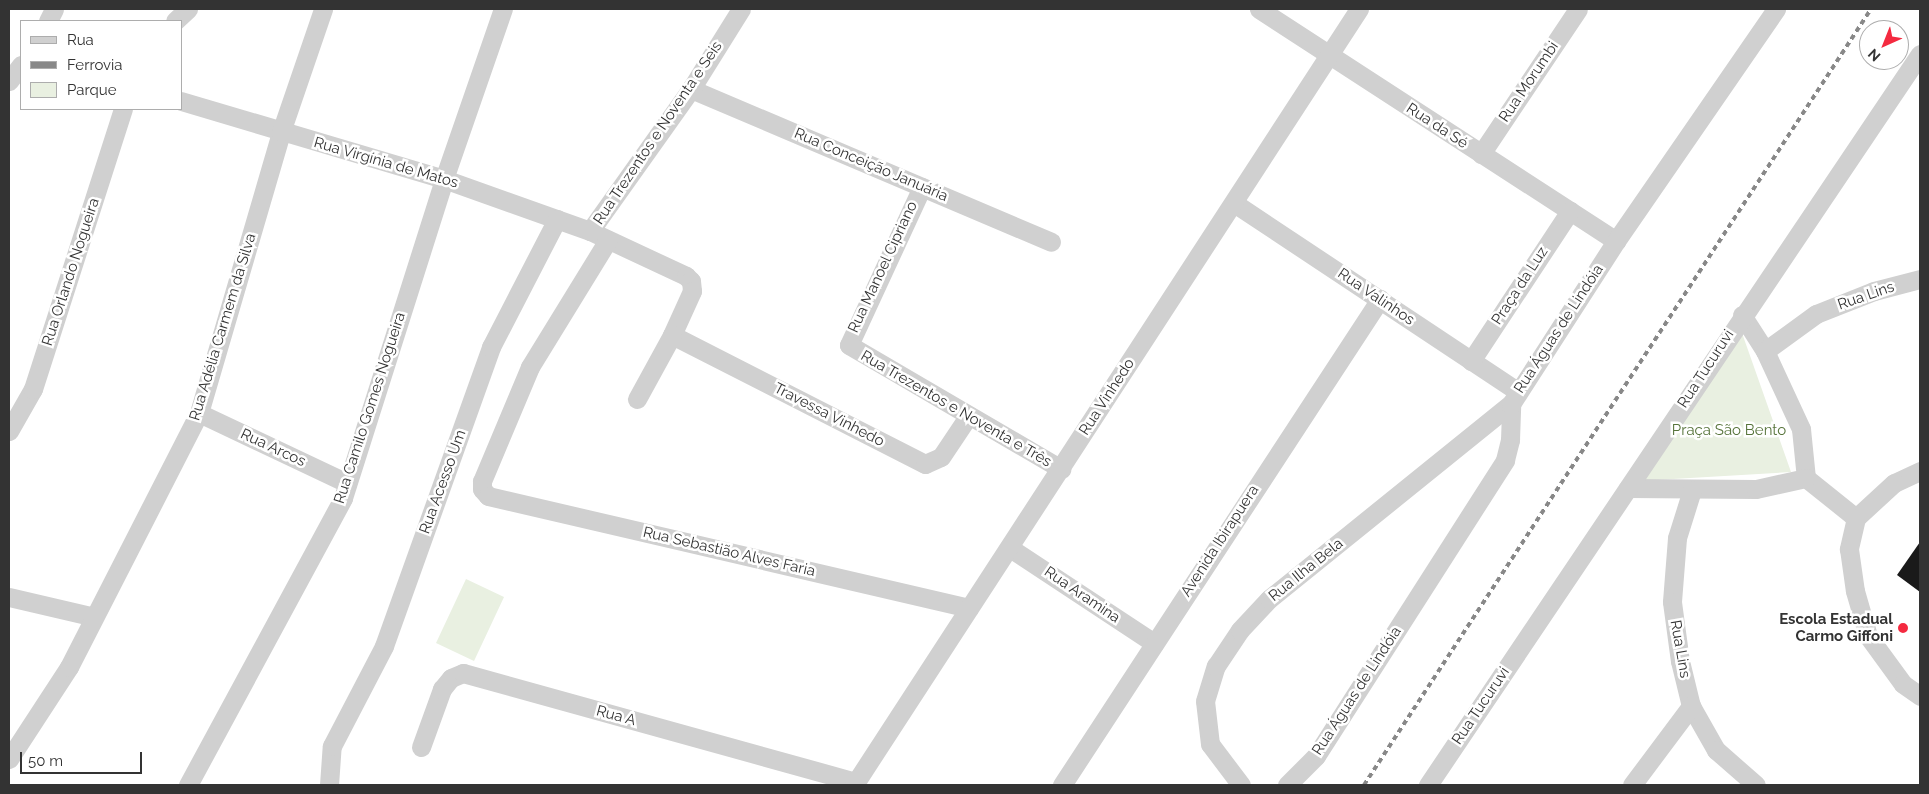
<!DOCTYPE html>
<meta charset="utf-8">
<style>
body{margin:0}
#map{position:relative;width:1929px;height:794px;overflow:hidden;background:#fff;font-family:Raleway,sans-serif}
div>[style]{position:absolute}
.green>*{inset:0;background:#e9f0e1}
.building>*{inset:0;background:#1a1a1a}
.minor>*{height:19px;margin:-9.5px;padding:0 9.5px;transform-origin:9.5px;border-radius:9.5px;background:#d0d0d0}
.rail>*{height:4px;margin-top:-2px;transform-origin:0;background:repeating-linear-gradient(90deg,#888 0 5px,transparent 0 9px)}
.dots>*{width:14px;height:14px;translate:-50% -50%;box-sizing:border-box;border:2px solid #fff;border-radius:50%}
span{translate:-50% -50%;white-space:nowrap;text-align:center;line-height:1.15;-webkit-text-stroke:5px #fff;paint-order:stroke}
.street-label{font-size:15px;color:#333}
.park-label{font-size:15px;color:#57743b}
.poi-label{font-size:15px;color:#333;font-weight:700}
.right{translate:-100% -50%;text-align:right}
.frame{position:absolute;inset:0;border:10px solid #333;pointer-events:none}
.legend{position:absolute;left:20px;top:20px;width:162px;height:90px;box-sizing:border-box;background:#fff;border:1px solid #adadad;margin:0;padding:6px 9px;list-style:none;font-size:15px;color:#333}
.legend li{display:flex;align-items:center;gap:10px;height:25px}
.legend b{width:25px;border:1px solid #adadad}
.north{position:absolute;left:1859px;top:20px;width:50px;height:50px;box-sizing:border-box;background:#fff;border:1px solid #adadad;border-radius:50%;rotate:224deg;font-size:14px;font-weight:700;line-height:20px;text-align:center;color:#333}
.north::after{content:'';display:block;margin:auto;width:18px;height:22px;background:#f42a40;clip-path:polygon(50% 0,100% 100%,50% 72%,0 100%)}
.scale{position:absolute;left:20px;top:752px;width:122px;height:22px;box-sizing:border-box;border:2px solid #333;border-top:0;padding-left:6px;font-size:15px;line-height:18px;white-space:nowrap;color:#333;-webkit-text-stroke:4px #fff;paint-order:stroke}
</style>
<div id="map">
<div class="green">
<i style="clip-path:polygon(1742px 333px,1791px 472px,1639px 481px)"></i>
<i style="clip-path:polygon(466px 579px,504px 597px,474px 661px,436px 643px)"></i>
</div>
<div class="building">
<i style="clip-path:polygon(1920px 542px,1920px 592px,1897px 575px)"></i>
</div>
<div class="minor">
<i style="left:1259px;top:9px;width:426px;rotate:33deg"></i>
<i style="left:48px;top:21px;width:13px;rotate:-63deg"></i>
<i style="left:175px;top:21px;width:18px;rotate:-43deg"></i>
<i style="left:9px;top:81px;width:20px;rotate:-53deg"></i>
<i style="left:691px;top:89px;width:391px;rotate:23deg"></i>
<i style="left:181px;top:101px;width:274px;rotate:16.5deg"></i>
<i style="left:444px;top:179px;width:155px;rotate:19.6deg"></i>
<i style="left:590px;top:231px;width:106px;rotate:25.1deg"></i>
<i style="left:686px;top:276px;width:7px;rotate:45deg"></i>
<i style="left:691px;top:281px;width:10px;rotate:84deg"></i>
<i style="left:692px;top:291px;width:48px;rotate:114.4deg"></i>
<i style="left:672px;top:335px;width:284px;rotate:27deg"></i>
<i style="left:925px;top:464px;width:17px;rotate:-24deg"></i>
<i style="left:941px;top:457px;width:50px;rotate:-56.3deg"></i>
<i style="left:1481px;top:154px;width:174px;rotate:-56.2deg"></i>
<i style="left:922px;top:187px;width:174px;rotate:114.8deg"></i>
<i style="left:849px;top:345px;width:246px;rotate:30.3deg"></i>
<i style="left:1234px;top:203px;width:341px;rotate:33.6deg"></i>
<i style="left:590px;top:231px;width:174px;rotate:-54.6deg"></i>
<i style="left:691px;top:89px;width:94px;rotate:-58deg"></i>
<i style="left:608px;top:240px;width:149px;rotate:121.6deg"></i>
<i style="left:530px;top:367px;width:124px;rotate:112.8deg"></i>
<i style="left:482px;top:481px;width:8px;rotate:90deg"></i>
<i style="left:482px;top:489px;width:9px;rotate:49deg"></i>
<i style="left:488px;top:496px;width:494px;rotate:13.1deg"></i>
<i style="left:1742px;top:315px;width:43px;rotate:57.4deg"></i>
<i style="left:1765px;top:351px;width:86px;rotate:65.2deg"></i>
<i style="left:1801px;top:429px;width:49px;rotate:84.2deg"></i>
<i style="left:1806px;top:478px;width:64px;rotate:38.7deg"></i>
<i style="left:1765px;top:351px;width:63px;rotate:-36deg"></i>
<i style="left:1816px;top:314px;width:62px;rotate:-21.6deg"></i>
<i style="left:1874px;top:291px;width:48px;rotate:-14.6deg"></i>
<i style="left:1471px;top:361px;width:180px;rotate:-56.6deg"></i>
<i style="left:637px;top:399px;width:73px;rotate:-61.3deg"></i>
<i style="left:199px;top:413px;width:164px;rotate:25.3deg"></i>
<i style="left:9px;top:431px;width:48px;rotate:-60.3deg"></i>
<i style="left:33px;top:389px;width:294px;rotate:-72.2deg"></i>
<i style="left:1920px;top:471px;width:29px;rotate:155deg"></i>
<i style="left:1894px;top:483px;width:52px;rotate:137.4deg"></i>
<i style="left:1856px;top:518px;width:32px;rotate:103deg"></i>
<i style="left:1849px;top:549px;width:42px;rotate:81.9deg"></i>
<i style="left:1855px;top:591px;width:47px;rotate:73.9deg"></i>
<i style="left:1868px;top:636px;width:59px;rotate:53.9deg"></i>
<i style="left:1903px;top:684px;width:21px;rotate:35deg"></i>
<i style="left:1628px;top:488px;width:128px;rotate:0.4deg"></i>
<i style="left:1756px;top:489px;width:51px;rotate:-12.4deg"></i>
<i style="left:1692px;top:490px;width:50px;rotate:107.4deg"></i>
<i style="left:1677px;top:538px;width:64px;rotate:94.5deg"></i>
<i style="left:1672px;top:602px;width:60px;rotate:82.3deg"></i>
<i style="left:1680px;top:661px;width:46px;rotate:76.3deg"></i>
<i style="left:1691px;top:706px;width:51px;rotate:60.4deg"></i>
<i style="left:1716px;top:750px;width:53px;rotate:41.2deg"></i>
<i style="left:1010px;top:548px;width:173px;rotate:33.4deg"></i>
<i style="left:9px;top:597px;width:87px;rotate:13.2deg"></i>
<i style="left:421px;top:747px;width:62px;rotate:-70.1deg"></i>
<i style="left:442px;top:689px;width:14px;rotate:-51deg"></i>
<i style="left:451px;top:678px;width:13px;rotate:-23deg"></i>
<i style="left:463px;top:673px;width:408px;rotate:15.5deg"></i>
<i style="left:9px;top:759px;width:110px;rotate:-56.9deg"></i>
<i style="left:69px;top:667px;width:285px;rotate:-62.9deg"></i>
<i style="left:199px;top:413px;width:293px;rotate:-73.7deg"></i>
<i style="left:281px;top:132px;width:130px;rotate:-71.1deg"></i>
<i style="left:188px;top:785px;width:326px;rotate:-61.6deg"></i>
<i style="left:343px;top:498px;width:335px;rotate:-72.4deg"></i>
<i style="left:444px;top:179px;width:180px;rotate:-70.9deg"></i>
<i style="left:329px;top:785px;width:39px;rotate:-86deg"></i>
<i style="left:332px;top:746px;width:113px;rotate:-62.5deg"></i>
<i style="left:384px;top:646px;width:318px;rotate:-70.3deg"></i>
<i style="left:491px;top:347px;width:144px;rotate:-62.7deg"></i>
<i style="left:854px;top:785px;width:926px;rotate:-56.95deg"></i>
<i style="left:1062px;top:785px;width:581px;rotate:-56.8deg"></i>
<i style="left:1241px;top:785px;width:51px;rotate:-127.1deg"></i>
<i style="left:1210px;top:744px;width:43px;rotate:-96.6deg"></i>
<i style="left:1205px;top:701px;width:37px;rotate:-73deg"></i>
<i style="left:1216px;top:666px;width:43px;rotate:-56.3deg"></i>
<i style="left:1240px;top:630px;width:42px;rotate:-46.9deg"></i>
<i style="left:1269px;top:599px;width:311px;rotate:-38.9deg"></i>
<i style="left:1287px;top:785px;width:41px;rotate:-45deg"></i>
<i style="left:1316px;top:756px;width:351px;rotate:-57.4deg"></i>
<i style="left:1505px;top:460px;width:21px;rotate:-76deg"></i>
<i style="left:1510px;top:440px;width:36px;rotate:-88deg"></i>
<i style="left:1511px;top:404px;width:194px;rotate:-57.2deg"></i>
<i style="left:1616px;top:241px;width:282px;rotate:-55.4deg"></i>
<i style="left:1428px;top:785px;width:881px;rotate:-56.06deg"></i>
<i style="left:1632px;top:785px;width:99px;rotate:-53.2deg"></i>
</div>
<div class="rail">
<i style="left:1364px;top:785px;width:927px;rotate:-56.84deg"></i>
</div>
<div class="dots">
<i style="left:1903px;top:628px;background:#f42a40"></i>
</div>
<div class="street-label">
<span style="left:1529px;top:82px;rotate:-56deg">Rua Morumbi</span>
<span style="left:1437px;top:126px;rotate:33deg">Rua da Sé</span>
<span style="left:658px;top:133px;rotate:-56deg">Rua Trezentos e Noventa e Seis</span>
<span style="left:386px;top:163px;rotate:16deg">Rua Virgínia de Matos</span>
<span style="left:871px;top:165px;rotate:23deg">Rua Conceição Januária</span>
<span style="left:883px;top:267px;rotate:-65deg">Rua Manoel Cipriano</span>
<span style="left:71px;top:272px;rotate:-72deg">Rua Orlando Nogueira</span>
<span style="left:1520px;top:286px;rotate:-57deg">Praça da Luz</span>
<span style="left:1866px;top:296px;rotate:-19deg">Rua Lins</span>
<span style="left:1376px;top:297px;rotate:34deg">Rua Valinhos</span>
<span style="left:223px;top:327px;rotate:-73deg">Rua Adélia Carmem da Silva</span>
<span style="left:1559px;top:329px;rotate:-57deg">Rua Águas de Lindóia</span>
<span style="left:1706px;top:369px;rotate:-57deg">Rua Tucuruvi</span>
<span style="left:1107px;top:397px;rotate:-57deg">Rua Vinhedo</span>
<span style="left:370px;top:408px;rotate:-72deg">Rua Camilo Gomes Nogueira</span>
<span style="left:956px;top:409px;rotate:30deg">Rua Trezentos e Noventa e Três</span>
<span style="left:829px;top:415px;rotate:27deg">Travessa Vinhedo</span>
<span style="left:273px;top:448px;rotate:25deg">Rua Arcos</span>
<span style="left:443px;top:482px;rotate:-70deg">Rua Acesso Um</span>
<span style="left:1220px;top:541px;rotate:-57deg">Avenida Ibirapuera</span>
<span style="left:729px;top:552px;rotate:13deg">Rua Sebastião Alves Faria</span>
<span style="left:1306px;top:570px;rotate:-39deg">Rua Ilha Bela</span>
<span style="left:1082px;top:595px;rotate:34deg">Rua Aramina</span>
<span style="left:1680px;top:649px;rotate:80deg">Rua Lins</span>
<span style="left:1357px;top:691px;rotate:-57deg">Rua Águas de Lindóia</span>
<span style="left:1481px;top:706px;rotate:-56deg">Rua Tucuruvi</span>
<span style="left:616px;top:716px;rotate:15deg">Rua A</span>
</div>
<div class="park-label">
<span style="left:1729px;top:431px">Praça São Bento</span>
</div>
<div class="poi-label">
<span class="right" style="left:1893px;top:628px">Escola Estadual<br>Carmo Giffoni</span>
</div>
<div class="frame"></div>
<ul class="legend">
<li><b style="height:6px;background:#d0d0d0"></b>Rua</li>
<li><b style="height:6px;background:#888"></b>Ferrovia</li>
<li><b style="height:14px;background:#e9f0e1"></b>Parque</li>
</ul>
<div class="north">N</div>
<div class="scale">50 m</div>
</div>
